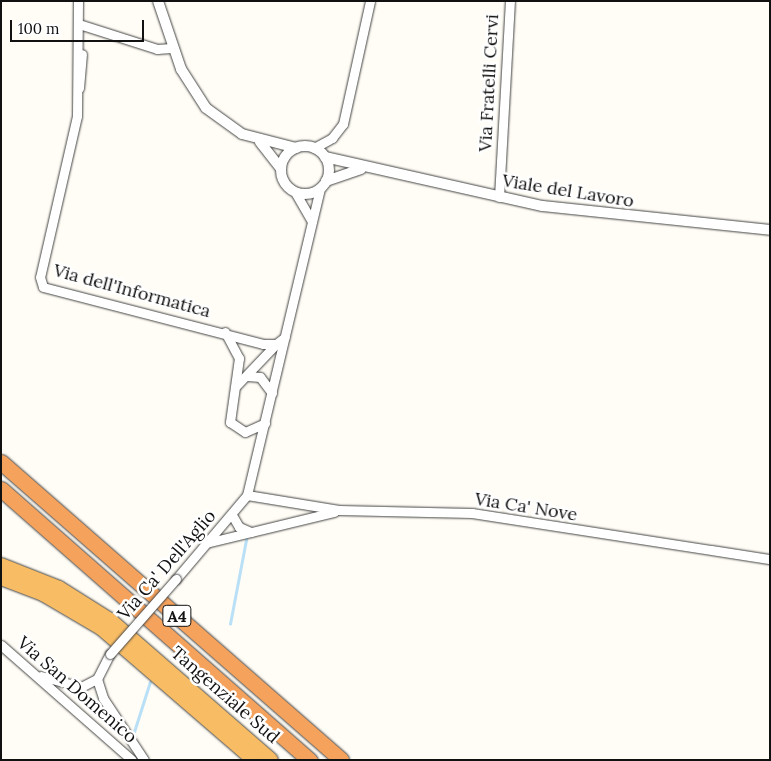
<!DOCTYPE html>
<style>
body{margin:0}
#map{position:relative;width:771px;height:761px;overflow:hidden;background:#fffdf5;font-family:Lora,serif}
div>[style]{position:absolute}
.stream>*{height:2.5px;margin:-1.25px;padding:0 1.25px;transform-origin:1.25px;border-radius:1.25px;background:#b9e0f7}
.roads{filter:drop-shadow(0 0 1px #444) drop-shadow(0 0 1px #444)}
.minor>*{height:9px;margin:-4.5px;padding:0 4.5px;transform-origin:4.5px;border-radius:4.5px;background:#fff}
.tertiary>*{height:10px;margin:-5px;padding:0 5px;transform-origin:5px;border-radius:5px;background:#fff}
.tertiary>.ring{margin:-5px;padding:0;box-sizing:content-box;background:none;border:10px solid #fff;border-radius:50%}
.trunk>*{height:14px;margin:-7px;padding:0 7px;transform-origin:7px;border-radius:7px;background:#f7bc64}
.motorway>*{height:15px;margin:-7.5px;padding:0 7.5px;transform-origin:7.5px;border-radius:7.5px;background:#f5a25d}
.bridges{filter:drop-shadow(0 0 1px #444) drop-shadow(0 0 1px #444)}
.minor-bridge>*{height:9px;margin:-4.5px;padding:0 4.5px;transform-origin:4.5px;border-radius:4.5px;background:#fff}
span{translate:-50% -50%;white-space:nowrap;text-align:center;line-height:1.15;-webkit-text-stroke:5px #fff;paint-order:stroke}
.shield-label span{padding:1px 4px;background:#fff;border:1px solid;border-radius:4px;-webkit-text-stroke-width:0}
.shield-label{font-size:16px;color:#111;font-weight:700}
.street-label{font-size:18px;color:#111}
.frame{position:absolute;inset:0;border:2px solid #111;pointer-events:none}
.scale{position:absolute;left:10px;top:20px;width:134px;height:22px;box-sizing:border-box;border:2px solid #111;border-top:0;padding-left:6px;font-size:15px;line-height:18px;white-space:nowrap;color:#111;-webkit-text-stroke:4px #fff;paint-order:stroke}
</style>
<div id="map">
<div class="stream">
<i style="left:230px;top:624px;width:86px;rotate:-79.2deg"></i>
<i style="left:134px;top:732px;width:52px;rotate:-72.3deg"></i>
</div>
<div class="roads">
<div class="minor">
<i style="left:78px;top:1px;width:115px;rotate:90.5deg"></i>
<i style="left:77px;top:116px;width:165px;rotate:102.9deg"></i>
<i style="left:40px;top:277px;width:10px;rotate:73deg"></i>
<i style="left:43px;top:287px;width:227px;rotate:14.5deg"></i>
<i style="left:263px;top:344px;width:13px"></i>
<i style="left:276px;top:344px;width:11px;rotate:-38deg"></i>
<i style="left:82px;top:25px;width:79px;rotate:17.7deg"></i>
<i style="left:157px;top:49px;width:14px;rotate:-4deg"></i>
<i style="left:79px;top:88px;width:34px;rotate:-85deg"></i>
<i style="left:314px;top:148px;width:21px;rotate:-29deg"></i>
<i style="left:332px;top:138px;width:18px;rotate:-52deg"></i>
<i style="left:343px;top:124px;width:126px;rotate:-77.6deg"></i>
<i style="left:295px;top:192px;width:34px;rotate:60deg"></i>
<i style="left:499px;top:197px;width:196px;rotate:-86.8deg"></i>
<i style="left:225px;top:332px;width:30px;rotate:62deg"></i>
<i style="left:239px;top:358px;width:65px;rotate:98deg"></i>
<i style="left:230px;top:422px;width:18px;rotate:34deg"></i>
<i style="left:245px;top:432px;width:22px;rotate:-24deg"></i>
<i style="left:247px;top:376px;width:13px;rotate:4deg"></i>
<i style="left:260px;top:377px;width:20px;rotate:53deg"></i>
<i style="left:235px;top:387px;width:59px;rotate:-46.4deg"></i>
<i style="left:247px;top:495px;width:93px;rotate:9.3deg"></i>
<i style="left:339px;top:510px;width:133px;rotate:1.3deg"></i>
<i style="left:472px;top:513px;width:302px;rotate:8.8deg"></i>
<i style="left:232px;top:515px;width:14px;rotate:60deg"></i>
<i style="left:239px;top:527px;width:13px;rotate:23deg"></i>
<i style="left:206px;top:543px;width:132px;rotate:-13.6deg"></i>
<i style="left:176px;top:579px;width:110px;rotate:-49.8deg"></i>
<i style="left:247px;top:495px;width:315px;rotate:-76.6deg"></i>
<i style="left:1px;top:645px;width:174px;rotate:41.3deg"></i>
<i style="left:41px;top:676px;width:41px;rotate:15.4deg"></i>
<i style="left:81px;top:687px;width:18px;rotate:-27deg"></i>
<i style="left:97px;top:679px;width:28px;rotate:-63deg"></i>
<i style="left:97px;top:679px;width:20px;rotate:72deg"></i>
<i style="left:103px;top:698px;width:74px;rotate:56.5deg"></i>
</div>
<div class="tertiary">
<i style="left:158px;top:1px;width:72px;rotate:71.3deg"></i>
<i style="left:181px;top:69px;width:46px;rotate:57.3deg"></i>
<i style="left:206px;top:108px;width:44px;rotate:35.8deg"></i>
<i style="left:242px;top:134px;width:56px;rotate:14.5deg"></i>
<i style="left:260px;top:142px;width:34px;rotate:52deg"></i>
<i class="ring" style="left:281px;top:146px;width:38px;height:38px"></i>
<i style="left:325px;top:157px;width:223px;rotate:12.7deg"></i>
<i style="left:543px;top:206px;width:228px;rotate:6deg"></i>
<i style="left:326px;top:181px;width:37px;rotate:-19deg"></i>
</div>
<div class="trunk">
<i style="left:1px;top:565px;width:62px;rotate:21.6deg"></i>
<i style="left:59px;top:588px;width:60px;rotate:32.1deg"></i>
<i style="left:110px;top:620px;width:213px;rotate:41deg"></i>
<i style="left:1px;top:578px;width:45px;rotate:20.9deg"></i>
<i style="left:43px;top:594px;width:67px;rotate:30.4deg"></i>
<i style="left:101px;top:628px;width:202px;rotate:40.8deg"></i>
</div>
<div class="motorway">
<i style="left:1px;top:462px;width:452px;rotate:41.2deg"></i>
<i style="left:1px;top:489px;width:411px;rotate:41.3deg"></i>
</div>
</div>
<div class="bridges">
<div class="minor-bridge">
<i style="left:110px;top:654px;width:100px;rotate:-48.7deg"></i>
</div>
</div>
<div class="shield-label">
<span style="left:177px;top:616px">A4</span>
</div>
<div class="street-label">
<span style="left:489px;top:83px;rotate:-87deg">Via Fratelli Cervi</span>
<span style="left:568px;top:191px;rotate:9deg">Viale del Lavoro</span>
<span style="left:132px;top:291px;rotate:15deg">Via dell'Informatica</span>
<span style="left:526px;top:507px;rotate:9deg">Via Ca' Nove</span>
<span style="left:167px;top:565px;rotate:-49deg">Via Ca' Dell'Aglio</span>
<span style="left:77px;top:690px;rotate:41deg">Via San Domenico</span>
<span style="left:225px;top:695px;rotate:41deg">Tangenziale Sud</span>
</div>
<div class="frame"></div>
<div class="scale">100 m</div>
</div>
